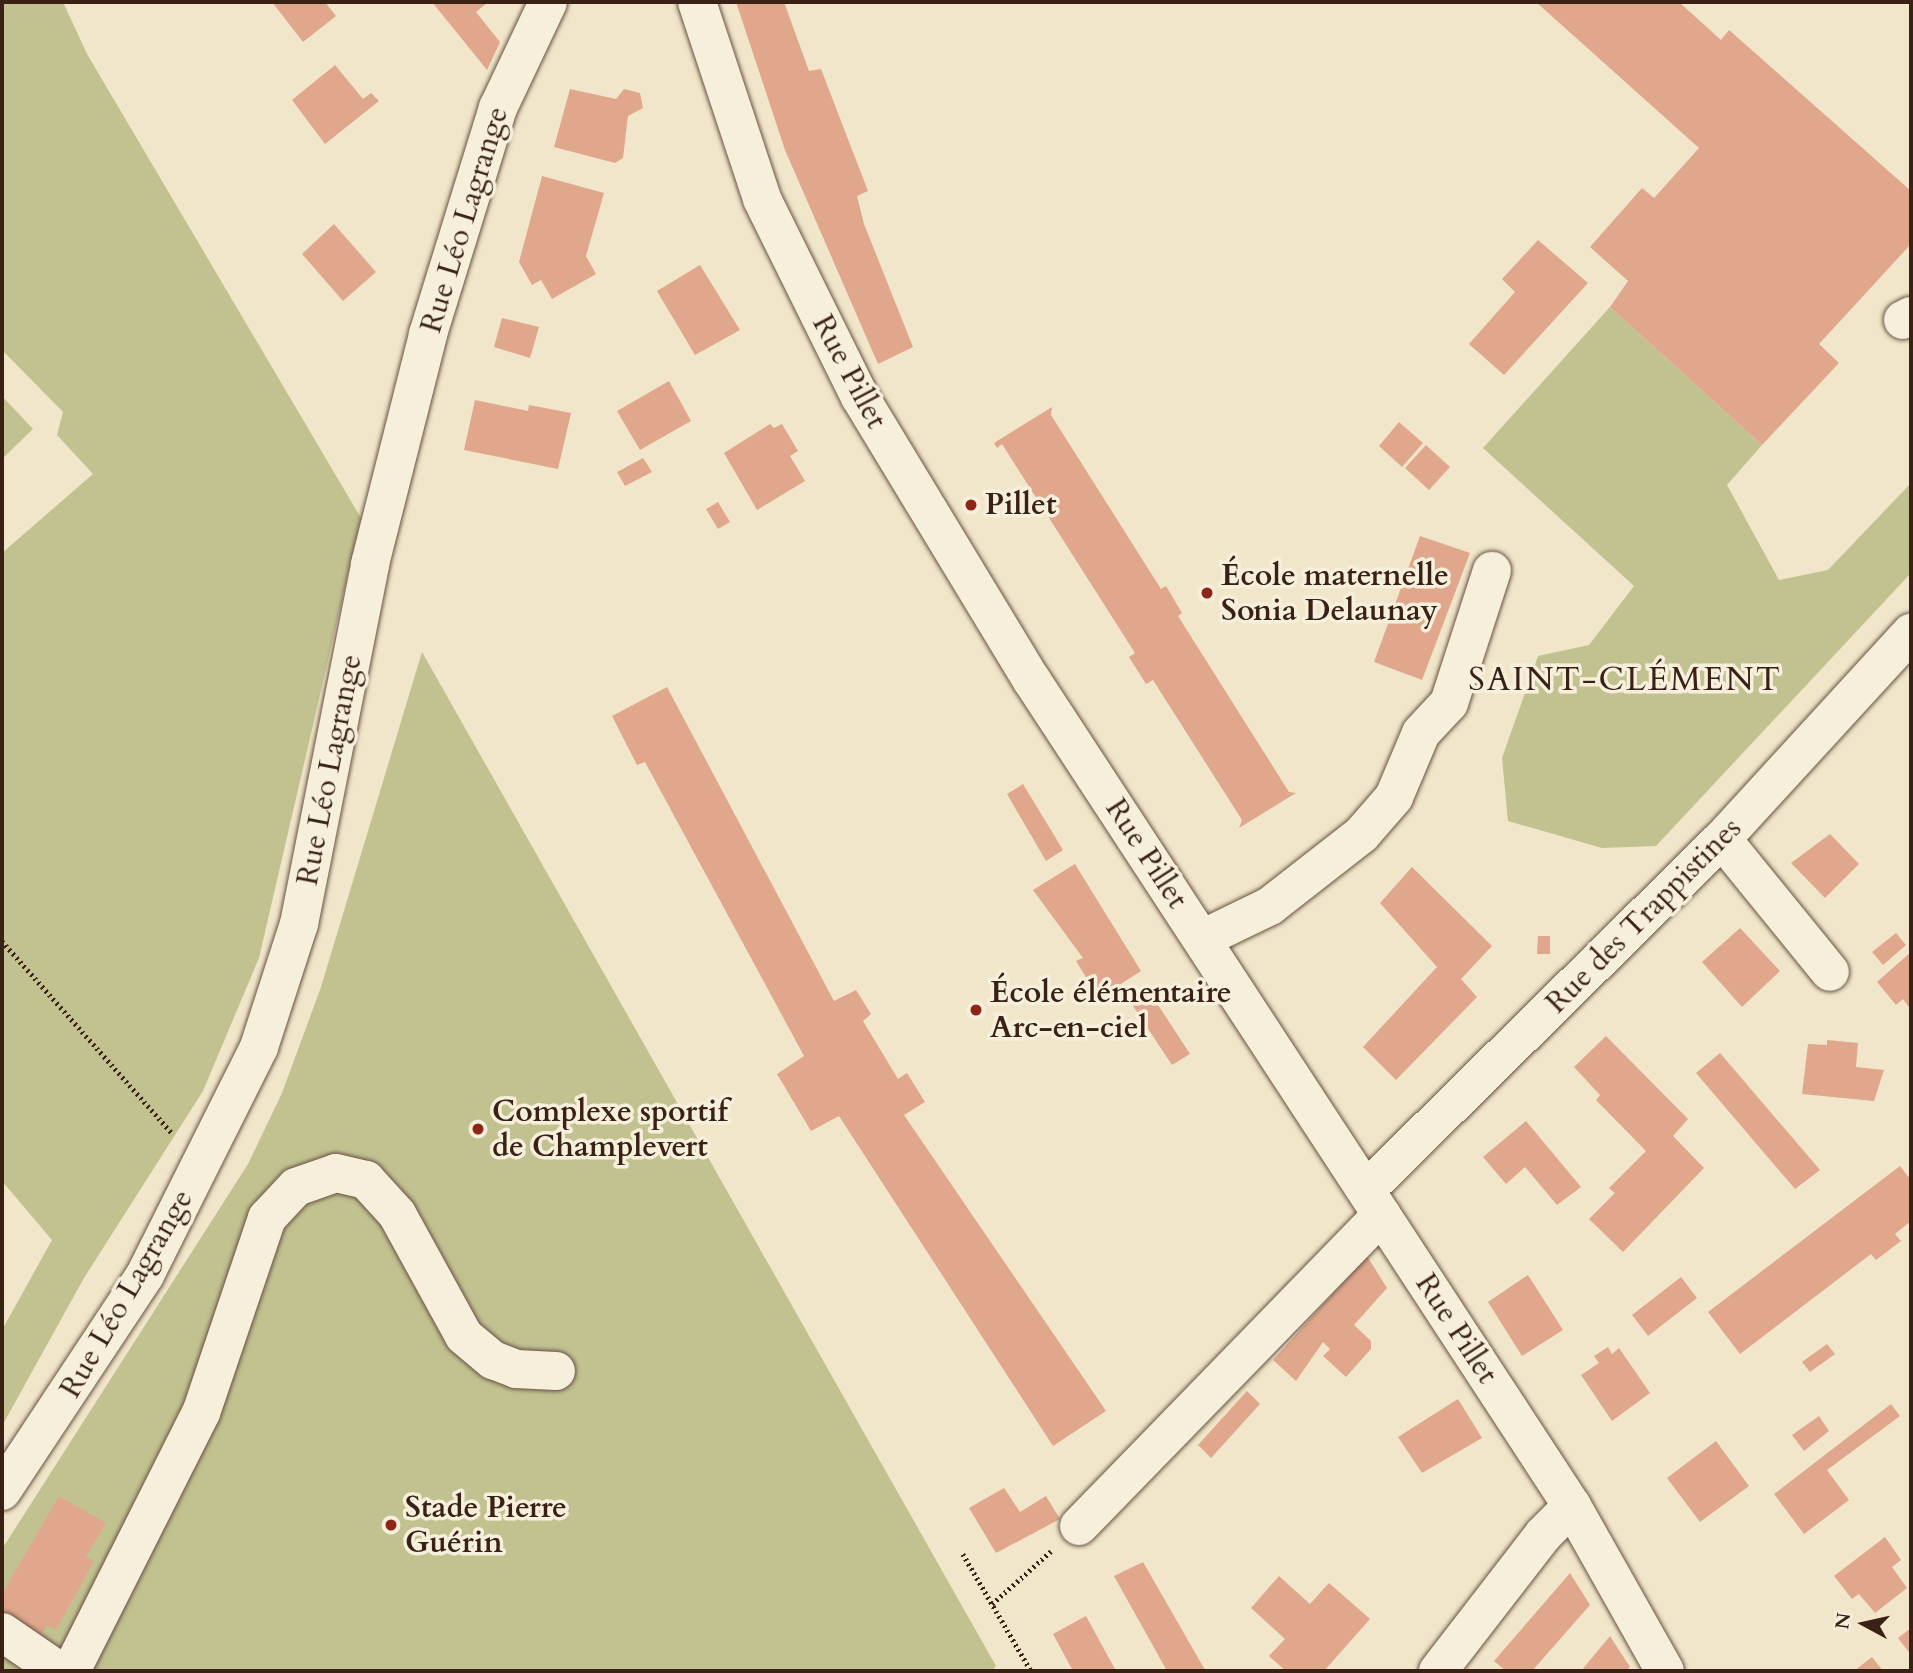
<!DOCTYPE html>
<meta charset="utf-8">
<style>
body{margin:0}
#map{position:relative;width:1913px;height:1673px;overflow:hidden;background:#f1e6c9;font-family:Cardo,serif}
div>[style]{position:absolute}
.green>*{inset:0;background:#c2c291}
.building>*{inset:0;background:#e0a78c}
.path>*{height:4.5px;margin-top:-2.25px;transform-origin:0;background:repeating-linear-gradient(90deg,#3a2116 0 2px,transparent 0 5.5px)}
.roads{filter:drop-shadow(0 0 2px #685243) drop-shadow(0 0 2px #685243)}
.minor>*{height:38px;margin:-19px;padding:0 19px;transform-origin:19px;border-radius:19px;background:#f6efdc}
.dots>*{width:19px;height:19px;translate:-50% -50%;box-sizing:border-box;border:4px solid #f6efdc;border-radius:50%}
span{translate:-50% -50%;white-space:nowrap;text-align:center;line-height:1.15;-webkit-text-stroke:7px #f6efdc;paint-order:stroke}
.street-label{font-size:30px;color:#3a2116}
.poi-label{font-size:30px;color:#3a2116;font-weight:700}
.left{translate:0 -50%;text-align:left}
.quarter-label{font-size:33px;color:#3a2116;letter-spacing:2px}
.frame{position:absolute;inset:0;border:4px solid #3a2116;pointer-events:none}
.north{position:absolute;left:1829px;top:1589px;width:70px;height:70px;-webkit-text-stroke:5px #f6efdc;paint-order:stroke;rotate:278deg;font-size:19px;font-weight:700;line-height:28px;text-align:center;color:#3a2116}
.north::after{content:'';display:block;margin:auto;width:24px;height:32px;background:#3a2116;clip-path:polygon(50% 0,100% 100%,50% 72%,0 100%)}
</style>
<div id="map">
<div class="green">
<i style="clip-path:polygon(2px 2px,63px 2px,87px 54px,361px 518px,259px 958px,203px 1091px,84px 1278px,2px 1426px,2px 1330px,52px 1240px,2px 1181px,2px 553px,93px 474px,57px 435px,63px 412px,2px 350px)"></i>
<i style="clip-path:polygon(1610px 307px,1762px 445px,1727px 485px,1779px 580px,1828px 570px,1911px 483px,1911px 573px,1656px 846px,1602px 848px,1508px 821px,1502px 758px,1538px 656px,1589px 645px,1634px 586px,1483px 448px)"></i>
<i style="clip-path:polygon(2px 396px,33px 429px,2px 459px)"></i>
<i style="clip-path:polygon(422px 652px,996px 1666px,992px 1671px,2px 1671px,2px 1549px,248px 1164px,282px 1093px,321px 987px)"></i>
</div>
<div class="building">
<i style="clip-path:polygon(272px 2px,325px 2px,336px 16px,303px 42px)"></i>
<i style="clip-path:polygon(432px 2px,488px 2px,476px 12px,500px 42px,487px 70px)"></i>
<i style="clip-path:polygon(736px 2px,784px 2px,809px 71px,821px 69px,868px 191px,857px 196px,864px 224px,913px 347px,878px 364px,785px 150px)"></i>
<i style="clip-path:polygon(1536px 2px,1679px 2px,1721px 40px,1729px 30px,1911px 191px,1911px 244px,1819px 344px,1839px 363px,1762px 445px,1610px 307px,1628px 281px,1590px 247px,1642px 188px,1654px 198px,1699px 148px)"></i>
<i style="clip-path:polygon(335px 65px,363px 99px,371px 93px,379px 101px,325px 144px,292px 100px)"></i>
<i style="clip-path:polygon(570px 89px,616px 99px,624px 89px,640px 93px,643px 108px,628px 116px,623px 158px,615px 163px,554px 147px)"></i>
<i style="clip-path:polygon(542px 176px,604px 193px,586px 256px,596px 274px,552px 299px,541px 280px,532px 285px,519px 262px)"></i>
<i style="clip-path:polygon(334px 224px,376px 272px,343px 301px,302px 254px)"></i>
<i style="clip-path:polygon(1538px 240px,1588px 283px,1504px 375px,1469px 344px,1515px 292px,1502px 279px)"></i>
<i style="clip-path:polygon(700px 265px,740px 330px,695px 355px,657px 291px)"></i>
<i style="clip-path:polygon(502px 318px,539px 327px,530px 358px,494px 347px)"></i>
<i style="clip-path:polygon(669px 381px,691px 421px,640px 450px,617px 411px)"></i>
<i style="clip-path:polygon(475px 400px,528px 411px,529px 405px,571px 413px,558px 469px,464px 450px)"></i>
<i style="clip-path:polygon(1052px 407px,1051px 415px,1161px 589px,1166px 586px,1182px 613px,1178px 616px,1289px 792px,1296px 793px,1239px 828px,1242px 820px,1153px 680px,1146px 684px,1129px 657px,1135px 653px,1002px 444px,997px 448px,994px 443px)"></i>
<i style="clip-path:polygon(1399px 422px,1423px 443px,1402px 467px,1379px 446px)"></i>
<i style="clip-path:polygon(770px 424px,774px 428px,782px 424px,798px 451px,790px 456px,805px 481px,757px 510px,724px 453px)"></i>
<i style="clip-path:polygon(1426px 445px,1450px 467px,1429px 490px,1405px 468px)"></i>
<i style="clip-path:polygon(643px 458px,652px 472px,625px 486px,617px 472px)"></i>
<i style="clip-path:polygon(718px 502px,730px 522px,718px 529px,706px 509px)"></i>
<i style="clip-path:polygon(1420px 536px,1470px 553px,1422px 680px,1374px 662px)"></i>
<i style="clip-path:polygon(667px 687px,834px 1001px,856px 990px,871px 1014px,863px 1021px,898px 1079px,907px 1073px,925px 1102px,904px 1115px,1106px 1411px,1053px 1446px,839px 1116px,811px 1131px,777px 1074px,804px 1056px,645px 762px,637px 765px,612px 716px)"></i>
<i style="clip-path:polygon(1023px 784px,1063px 850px,1046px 861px,1007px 794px)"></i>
<i style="clip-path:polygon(1830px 834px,1859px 864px,1825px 898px,1791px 863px)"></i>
<i style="clip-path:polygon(1075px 864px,1141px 971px,1099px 998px,1076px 961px,1083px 958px,1033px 890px)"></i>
<i style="clip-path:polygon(1412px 867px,1492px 946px,1461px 979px,1477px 997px,1396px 1080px,1363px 1047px,1437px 967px,1380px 903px)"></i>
<i style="clip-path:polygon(1740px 928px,1780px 971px,1742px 1007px,1702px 962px)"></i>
<i style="clip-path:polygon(1896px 933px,1906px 945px,1883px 965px,1872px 952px)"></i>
<i style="clip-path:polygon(1538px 936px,1550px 936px,1550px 954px,1537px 954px)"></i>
<i style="clip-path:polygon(1911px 952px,1911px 1010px,1903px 999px,1896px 1005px,1877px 982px)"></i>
<i style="clip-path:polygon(1147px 988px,1190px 1054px,1172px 1065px,1129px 1000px)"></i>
<i style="clip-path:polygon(1606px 1036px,1688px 1119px,1673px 1136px,1704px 1168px,1623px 1252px,1589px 1219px,1615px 1193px,1609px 1188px,1646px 1151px,1596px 1100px,1600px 1095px,1574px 1067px)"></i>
<i style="clip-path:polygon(1827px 1040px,1858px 1043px,1856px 1067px,1884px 1070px,1874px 1101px,1802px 1094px,1808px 1044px,1827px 1045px)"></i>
<i style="clip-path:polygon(1720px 1053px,1820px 1170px,1795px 1189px,1696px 1073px)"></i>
<i style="clip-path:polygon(1526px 1121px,1581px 1187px,1557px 1205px,1525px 1167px,1506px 1184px,1483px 1157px)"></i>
<i style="clip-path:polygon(1900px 1166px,1911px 1180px,1911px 1221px,1895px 1234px,1901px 1241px,1876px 1260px,1871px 1254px,1740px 1354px,1708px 1312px)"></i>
<i style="clip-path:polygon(1367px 1256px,1387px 1288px,1354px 1325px,1371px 1341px,1371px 1349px,1346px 1377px,1323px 1356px,1330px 1349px,1323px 1342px,1296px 1381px,1273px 1360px)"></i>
<i style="clip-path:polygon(1528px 1275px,1563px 1330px,1522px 1356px,1488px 1302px)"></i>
<i style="clip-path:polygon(1681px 1277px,1697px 1298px,1648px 1336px,1632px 1315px)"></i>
<i style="clip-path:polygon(1827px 1344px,1835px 1354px,1810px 1372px,1802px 1362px)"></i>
<i style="clip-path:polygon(1608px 1347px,1612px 1354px,1619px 1348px,1650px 1393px,1612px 1421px,1581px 1375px,1599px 1363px,1594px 1356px)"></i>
<i style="clip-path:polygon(1247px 1391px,1260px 1404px,1211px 1458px,1198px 1445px)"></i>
<i style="clip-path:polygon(1458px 1399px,1482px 1438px,1422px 1473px,1398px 1437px)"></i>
<i style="clip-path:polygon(1891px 1404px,1900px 1416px,1827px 1470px,1849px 1500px,1804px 1534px,1774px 1494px)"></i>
<i style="clip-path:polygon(1819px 1416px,1829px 1431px,1804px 1451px,1792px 1435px)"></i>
<i style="clip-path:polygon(1716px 1441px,1749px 1486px,1700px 1522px,1667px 1478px)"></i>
<i style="clip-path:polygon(1004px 1488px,1020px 1512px,1046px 1496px,1060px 1519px,996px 1553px,969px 1508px)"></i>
<i style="clip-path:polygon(59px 1496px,106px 1523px,86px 1557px,94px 1561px,56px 1630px,47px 1625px,38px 1641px,2px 1621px,2px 1594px)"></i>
<i style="clip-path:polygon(1885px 1537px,1901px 1560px,1892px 1567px,1907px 1588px,1875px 1613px,1859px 1594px,1852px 1599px,1834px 1576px)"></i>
<i style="clip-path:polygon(1143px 1562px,1201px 1663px,1206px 1671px,1167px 1671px,1114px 1576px)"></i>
<i style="clip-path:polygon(1570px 1573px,1590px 1605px,1532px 1671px,1506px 1671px,1494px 1661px)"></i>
<i style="clip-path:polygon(1279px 1576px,1310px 1604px,1329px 1583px,1370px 1619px,1324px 1671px,1286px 1671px,1269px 1656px,1285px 1639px,1251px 1608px)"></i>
<i style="clip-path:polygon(1086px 1616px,1116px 1671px,1073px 1671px,1053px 1634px)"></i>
<i style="clip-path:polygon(1911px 1628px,1911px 1655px,1898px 1638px)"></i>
<i style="clip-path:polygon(1610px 1636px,1630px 1667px,1626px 1671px,1581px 1671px)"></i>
<i style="clip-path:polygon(1872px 1657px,1883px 1671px,1854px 1671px)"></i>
</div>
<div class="path">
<i style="left:2px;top:941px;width:258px;rotate:48.5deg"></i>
<i style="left:963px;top:1554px;width:135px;rotate:59.8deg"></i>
<i style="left:992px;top:1604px;width:79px;rotate:-41.9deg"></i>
</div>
<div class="roads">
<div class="minor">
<i style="left:697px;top:2px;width:207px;rotate:71.7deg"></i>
<i style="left:762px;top:199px;width:221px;rotate:63.7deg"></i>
<i style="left:860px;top:397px;width:330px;rotate:58.8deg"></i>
<i style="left:1031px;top:679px;width:988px;rotate:56.81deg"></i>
<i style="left:1572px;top:1506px;width:189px;rotate:60.6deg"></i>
<i style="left:1903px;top:320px;width:9px;rotate:-27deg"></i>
<i style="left:1722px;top:839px;width:171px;rotate:50.9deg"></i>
<i style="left:1202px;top:939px;width:76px;rotate:-25.9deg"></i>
<i style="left:1270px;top:906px;width:117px;rotate:-38deg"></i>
<i style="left:1362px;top:834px;width:49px;rotate:-49.1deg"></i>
<i style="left:1394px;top:797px;width:69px;rotate:-67.1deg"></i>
<i style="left:1421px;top:733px;width:41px;rotate:-47deg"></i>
<i style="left:1449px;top:703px;width:139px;rotate:-72deg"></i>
<i style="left:1366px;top:1190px;width:500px;rotate:-44.6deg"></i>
<i style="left:1722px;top:839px;width:280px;rotate:-47.5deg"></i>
<i style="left:2px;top:1491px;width:259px;rotate:-56.5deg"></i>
<i style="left:145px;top:1275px;width:255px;rotate:-63.4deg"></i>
<i style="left:259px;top:1047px;width:129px;rotate:-72deg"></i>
<i style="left:299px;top:924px;width:367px;rotate:-78.8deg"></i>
<i style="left:370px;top:564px;width:237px;rotate:-75.8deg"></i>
<i style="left:428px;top:334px;width:237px;rotate:-72.8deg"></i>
<i style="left:498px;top:108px;width:117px;rotate:-64.7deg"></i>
<i style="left:1079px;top:1526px;width:434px;rotate:-45.8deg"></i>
<i style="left:2px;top:1632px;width:69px;rotate:34.4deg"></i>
<i style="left:71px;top:1671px;width:289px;rotate:-63.3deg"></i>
<i style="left:201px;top:1413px;width:206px;rotate:-71.3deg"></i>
<i style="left:267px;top:1218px;width:42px;rotate:-46.9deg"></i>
<i style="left:296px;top:1187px;width:42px;rotate:-19.3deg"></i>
<i style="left:336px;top:1173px;width:31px;rotate:13deg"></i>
<i style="left:366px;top:1180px;width:46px;rotate:47.6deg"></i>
<i style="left:397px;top:1214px;width:139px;rotate:61.2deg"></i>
<i style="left:464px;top:1336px;width:38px;rotate:40deg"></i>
<i style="left:493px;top:1360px;width:25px;rotate:21deg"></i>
<i style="left:516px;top:1369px;width:40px;rotate:2.9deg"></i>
<i style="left:1438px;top:1671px;width:172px;rotate:-52.3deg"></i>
<i style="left:1543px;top:1535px;width:41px;rotate:-45deg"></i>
</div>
</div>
<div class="dots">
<i style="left:971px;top:505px;background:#8f2418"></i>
<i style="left:1207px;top:593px;background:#8f2418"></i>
<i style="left:976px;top:1010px;background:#8f2418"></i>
<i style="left:478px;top:1129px;background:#8f2418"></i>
<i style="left:391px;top:1525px;background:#8f2418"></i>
</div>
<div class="street-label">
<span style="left:465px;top:220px;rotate:-73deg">Rue Léo Lagrange</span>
<span style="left:849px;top:372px;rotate:62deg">Rue Pillet</span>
<span style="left:330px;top:770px;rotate:-79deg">Rue Léo Lagrange</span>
<span style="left:1146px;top:854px;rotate:57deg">Rue Pillet</span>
<span style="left:1644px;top:916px;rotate:-45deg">Rue des Trappistines</span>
<span style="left:127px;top:1294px;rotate:-60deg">Rue Léo Lagrange</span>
<span style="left:1456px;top:1329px;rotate:57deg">Rue Pillet</span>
</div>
<div class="poi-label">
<span class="left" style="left:985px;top:505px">Pillet</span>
<span class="left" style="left:1221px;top:593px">École maternelle<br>Sonia Delaunay</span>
<span class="left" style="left:990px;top:1010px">École élémentaire<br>Arc-en-ciel</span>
<span class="left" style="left:492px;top:1129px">Complexe sportif<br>de Champlevert</span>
<span class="left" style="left:405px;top:1525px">Stade Pierre<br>Guérin</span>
</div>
<div class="quarter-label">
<span style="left:1625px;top:680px">SAINT-CLÉMENT</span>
</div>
<div class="frame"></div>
<div class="north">N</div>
</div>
